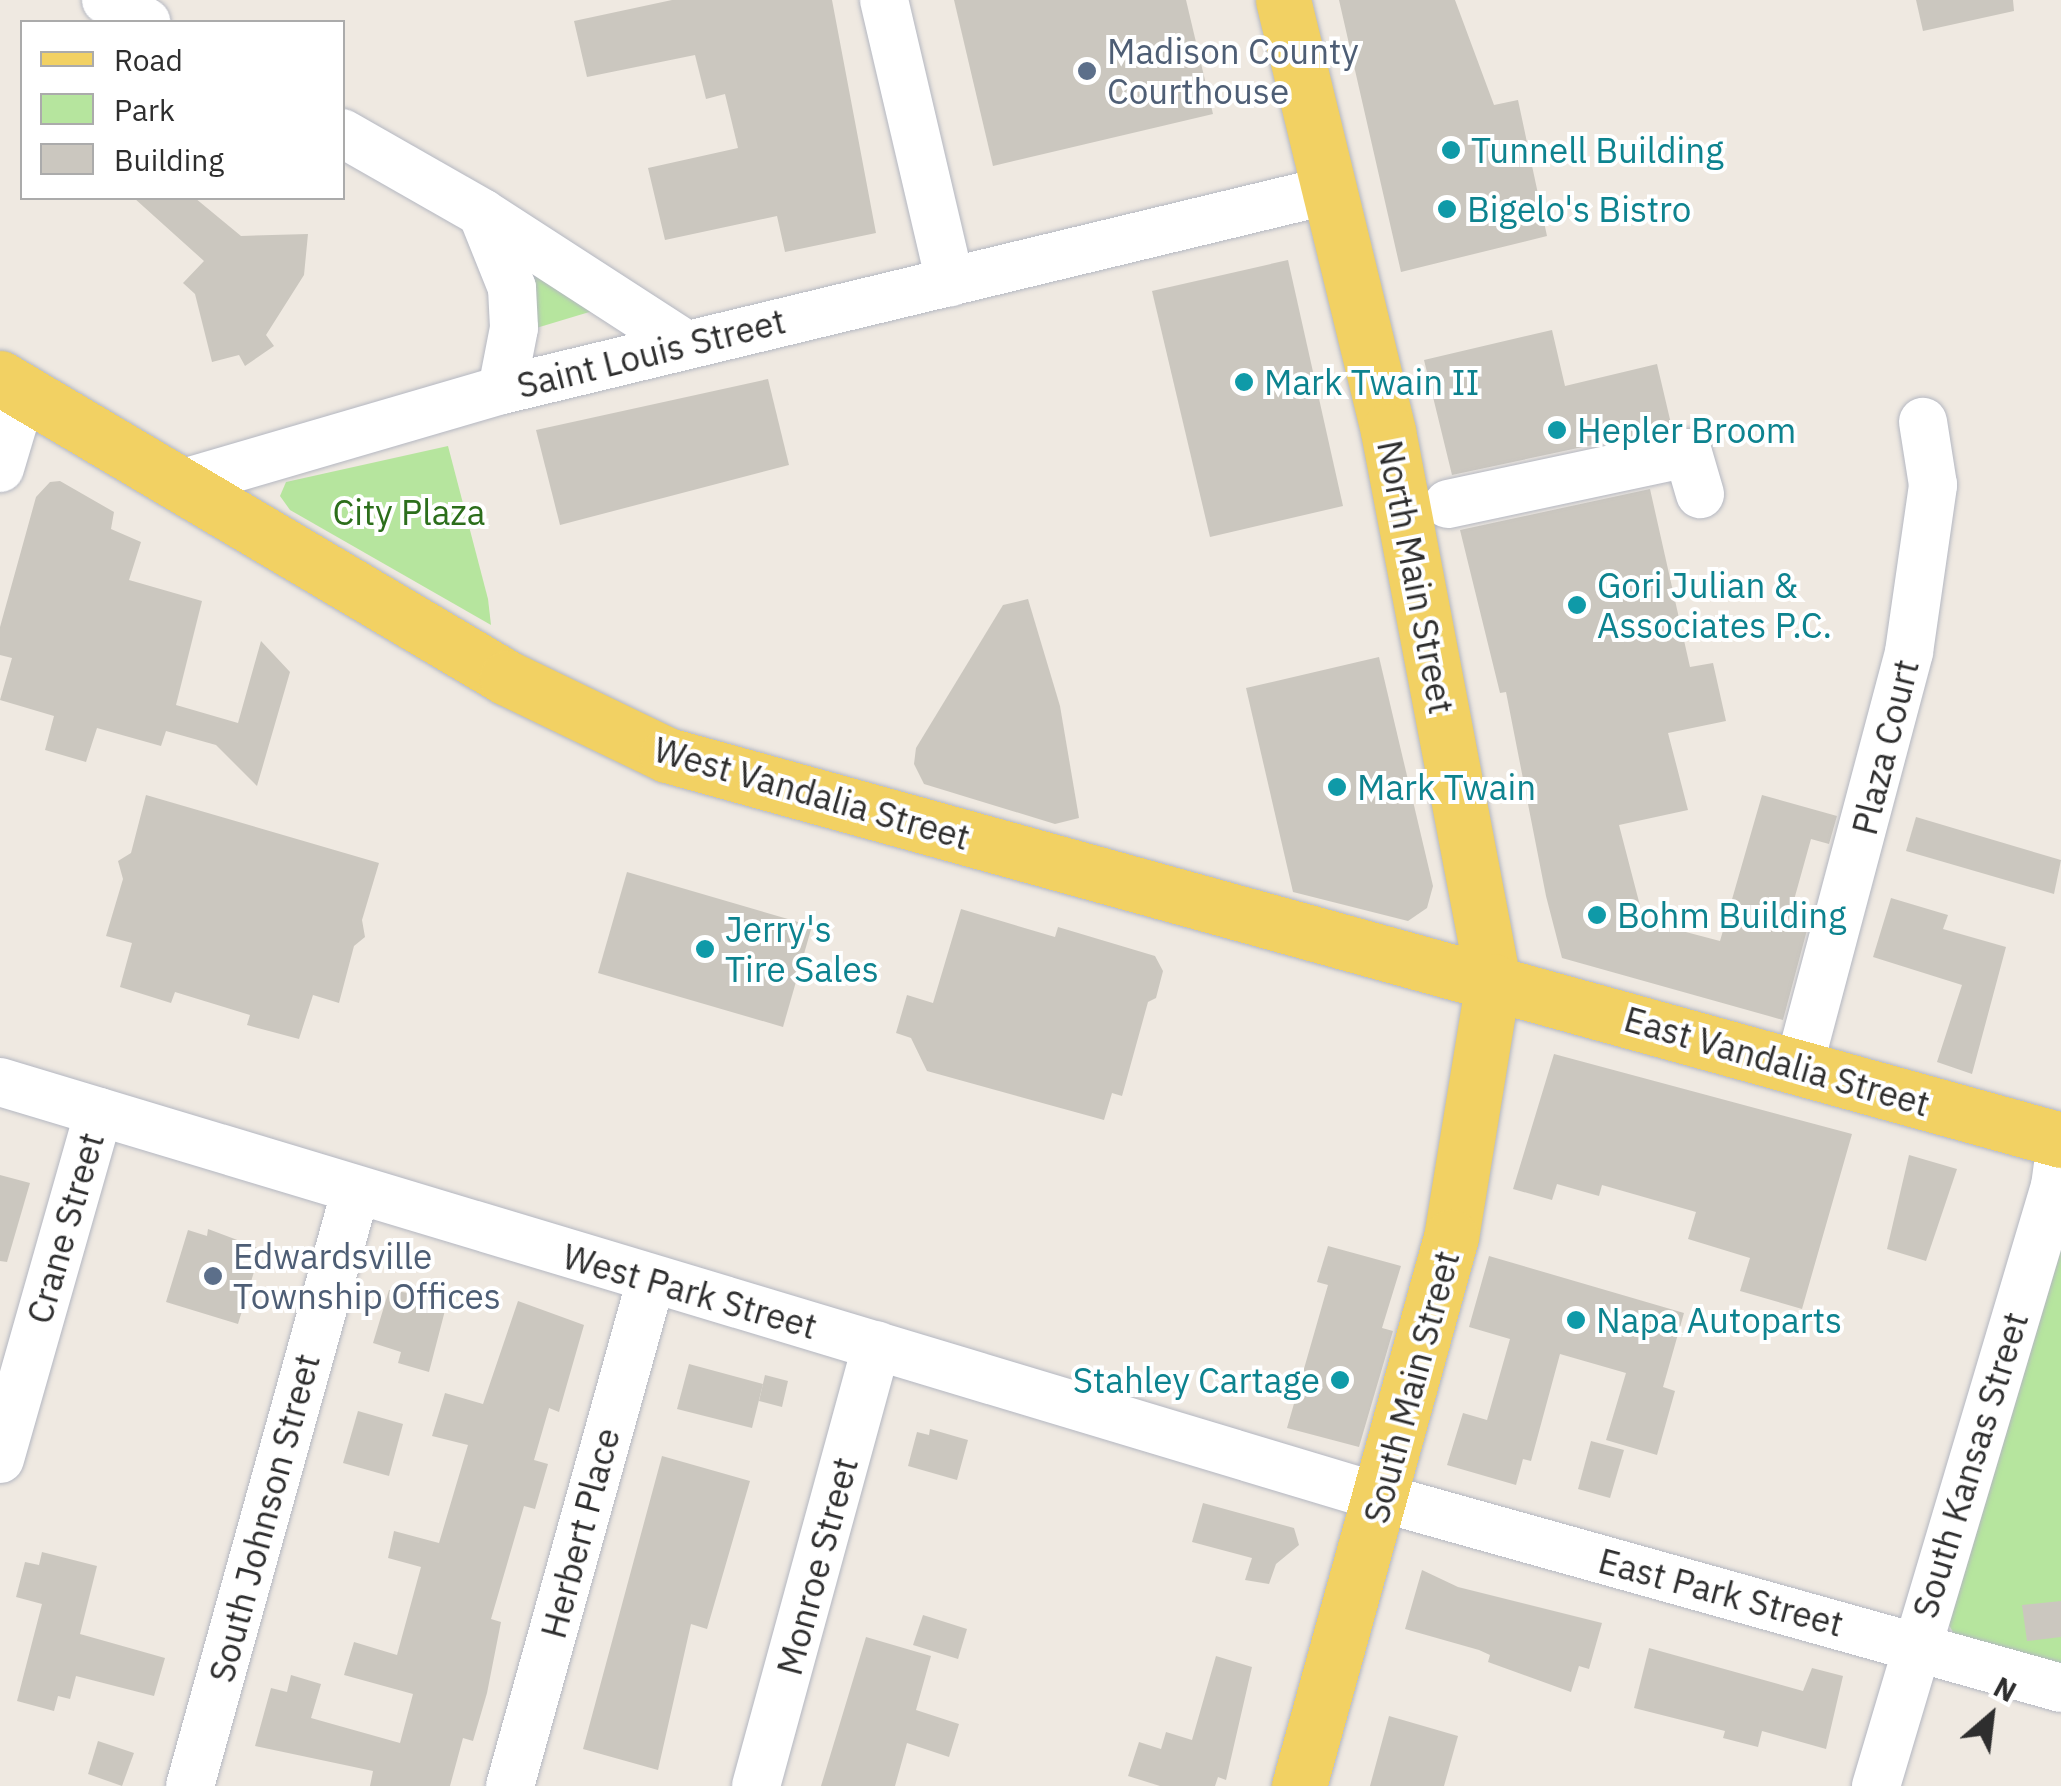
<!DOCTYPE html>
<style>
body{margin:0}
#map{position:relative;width:2061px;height:1786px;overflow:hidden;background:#efe9e1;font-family:"IBM Plex Sans",sans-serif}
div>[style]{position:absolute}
.green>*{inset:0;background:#b6e59e}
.building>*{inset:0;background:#cbc7bf}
.roads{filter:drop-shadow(0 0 2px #b4b7c1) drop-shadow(0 0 2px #b4b7c1)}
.minor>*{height:48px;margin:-24px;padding:0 24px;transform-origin:24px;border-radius:24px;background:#fff}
.major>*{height:55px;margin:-27.5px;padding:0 27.5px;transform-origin:27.5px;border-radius:27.5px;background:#f2d163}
.dots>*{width:28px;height:28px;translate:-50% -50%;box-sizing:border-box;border:5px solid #fff;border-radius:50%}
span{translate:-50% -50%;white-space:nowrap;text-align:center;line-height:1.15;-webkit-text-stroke:8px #fff;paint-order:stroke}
.service-label{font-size:35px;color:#4e5e75}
.left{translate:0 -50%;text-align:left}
.culture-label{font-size:35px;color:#0d838f}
.right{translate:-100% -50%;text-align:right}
.street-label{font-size:35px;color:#2e2e2e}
.park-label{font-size:35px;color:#2c6e1b}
.legend{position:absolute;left:20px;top:20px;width:325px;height:180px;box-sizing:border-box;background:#fff;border:2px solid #ababab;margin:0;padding:12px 18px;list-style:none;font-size:30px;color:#2e2e2e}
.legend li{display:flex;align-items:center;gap:20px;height:50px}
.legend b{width:50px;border:2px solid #ababab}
.north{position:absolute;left:1941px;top:1666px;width:100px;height:100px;-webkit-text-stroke:8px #fff;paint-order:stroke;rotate:28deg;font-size:28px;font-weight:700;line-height:40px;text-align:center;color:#2e2e2e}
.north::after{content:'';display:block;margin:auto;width:35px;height:45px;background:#2e2e2e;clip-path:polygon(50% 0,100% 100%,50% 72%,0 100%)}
</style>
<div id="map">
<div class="green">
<i style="clip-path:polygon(529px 271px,596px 310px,523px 332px)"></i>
<i style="clip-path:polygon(448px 446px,488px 599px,491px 625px,290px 510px,280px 496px,286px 482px)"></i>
<i style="clip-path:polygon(2061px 1250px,2061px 1667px,1955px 1636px,1949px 1625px)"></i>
</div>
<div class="building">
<i style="clip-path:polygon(672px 0,832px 0,876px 233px,785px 252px,777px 216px,665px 240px,648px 168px,738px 148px,725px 94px,706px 99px,695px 55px,587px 77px,574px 21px)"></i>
<i style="clip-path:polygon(954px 0,1186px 0,1213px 114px,993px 166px)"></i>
<i style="clip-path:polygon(1339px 0,1455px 0,1494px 105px,1518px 100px,1547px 236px,1401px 272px)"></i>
<i style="clip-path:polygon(1916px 0,2013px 0,2014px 11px,1923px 31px)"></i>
<i style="clip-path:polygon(134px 198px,195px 198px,241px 236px,308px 234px,304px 275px,266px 335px,274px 346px,245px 366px,239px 355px,212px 362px,195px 294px,183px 283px,204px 261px)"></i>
<i style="clip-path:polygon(1288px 260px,1343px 506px,1210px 537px,1152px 291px)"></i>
<i style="clip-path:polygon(1552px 330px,1565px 386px,1657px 364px,1672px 428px,1452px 475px,1424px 360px)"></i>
<i style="clip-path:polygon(768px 379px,789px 465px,560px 525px,536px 430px)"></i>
<i style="clip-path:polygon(60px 481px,114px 512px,111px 529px,141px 542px,129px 580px,202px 601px,176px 705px,238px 723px,261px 641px,290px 672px,257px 786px,216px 745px,166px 731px,161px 746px,97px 728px,86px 762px,45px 750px,54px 716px,0 700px,12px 658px,0 655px,0 627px,36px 497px,50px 482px)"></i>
<i style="clip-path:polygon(1650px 489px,1690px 667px,1713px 663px,1726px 721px,1668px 733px,1688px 810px,1619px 825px,1644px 921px,1720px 941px,1762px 795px,1837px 816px,1829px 844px,1811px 839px,1787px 925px,1807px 930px,1783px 1020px,1562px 958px,1546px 896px,1506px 692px,1500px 693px,1460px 530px)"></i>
<i style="clip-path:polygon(1028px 599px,1060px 706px,1079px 818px,1055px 824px,924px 784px,914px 764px,916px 748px,1003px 605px)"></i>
<i style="clip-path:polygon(1379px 657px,1433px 886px,1427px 908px,1408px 921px,1293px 892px,1246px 688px)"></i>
<i style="clip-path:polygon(146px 795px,379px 863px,362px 920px,365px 937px,354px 946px,339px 1003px,313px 995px,299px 1039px,247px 1025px,250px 1015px,175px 992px,171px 1003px,120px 987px,132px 943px,106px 936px,123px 879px,118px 861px,131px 853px)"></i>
<i style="clip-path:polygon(1916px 817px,2061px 860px,2054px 894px,1906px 851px)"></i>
<i style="clip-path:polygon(627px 872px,812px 926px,783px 1027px,598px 973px)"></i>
<i style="clip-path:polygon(1891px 898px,1948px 915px,1943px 929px,2006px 947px,1972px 1074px,1937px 1062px,1962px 985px,1873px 957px)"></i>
<i style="clip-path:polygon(961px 909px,1055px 937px,1058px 927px,1155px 956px,1163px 971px,1156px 998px,1148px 1002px,1122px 1096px,1112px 1093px,1104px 1120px,927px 1071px,911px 1038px,896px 1033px,907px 995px,933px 1003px)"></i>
<i style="clip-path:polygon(1554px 1054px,1852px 1134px,1802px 1309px,1740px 1291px,1750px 1258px,1688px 1239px,1696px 1212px,1602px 1185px,1599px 1196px,1557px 1184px,1552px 1200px,1513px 1189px)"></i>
<i style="clip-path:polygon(1909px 1155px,1957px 1169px,1926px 1261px,1887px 1249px)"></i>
<i style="clip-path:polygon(0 1175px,30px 1183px,7px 1262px,0 1261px)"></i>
<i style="clip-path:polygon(208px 1229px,261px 1249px,238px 1324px,166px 1302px,188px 1230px,207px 1236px)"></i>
<i style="clip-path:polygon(1328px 1246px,1401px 1266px,1382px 1328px,1393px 1331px,1359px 1447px,1287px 1428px,1328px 1285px,1317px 1282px)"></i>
<i style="clip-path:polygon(1489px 1256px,1684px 1313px,1663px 1387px,1675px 1391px,1657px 1455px,1606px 1440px,1626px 1373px,1560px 1354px,1531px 1461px,1523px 1459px,1516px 1485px,1447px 1465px,1463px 1413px,1487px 1420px,1510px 1339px,1469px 1327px)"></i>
<i style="clip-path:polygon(389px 1290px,448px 1299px,429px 1372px,398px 1363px,401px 1352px,373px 1343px)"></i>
<i style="clip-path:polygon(518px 1301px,584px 1325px,559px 1412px,549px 1408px,534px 1460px,548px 1464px,535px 1509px,524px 1506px,491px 1619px,501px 1622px,487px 1693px,473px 1741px,463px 1738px,450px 1786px,370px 1786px,373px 1771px,255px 1746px,271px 1688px,287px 1692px,291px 1675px,321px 1684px,311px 1718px,400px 1743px,413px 1694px,344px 1675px,354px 1642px,397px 1655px,421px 1567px,388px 1558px,394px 1531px,439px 1543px,468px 1445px,432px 1436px,445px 1393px,483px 1404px)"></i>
<i style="clip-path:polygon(689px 1364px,763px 1384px,752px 1428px,677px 1409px)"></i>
<i style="clip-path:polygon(765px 1375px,788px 1381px,782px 1407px,759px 1401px)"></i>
<i style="clip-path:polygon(358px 1411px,403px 1424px,389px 1476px,343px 1463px)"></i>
<i style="clip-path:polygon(930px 1429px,968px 1440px,957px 1480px,908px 1466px,917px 1432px,929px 1435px)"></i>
<i style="clip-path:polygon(1591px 1441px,1624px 1450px,1610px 1498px,1578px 1489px)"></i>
<i style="clip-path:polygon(662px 1456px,750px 1481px,707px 1629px,691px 1624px,658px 1770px,583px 1749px)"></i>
<i style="clip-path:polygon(1203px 1503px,1294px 1528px,1299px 1545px,1276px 1564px,1269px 1584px,1245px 1580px,1252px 1558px,1192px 1542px)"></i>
<i style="clip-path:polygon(42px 1552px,97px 1566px,80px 1634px,165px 1658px,154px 1696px,76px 1676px,70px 1699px,58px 1696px,54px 1711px,17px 1701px,42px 1604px,16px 1597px,25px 1562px,39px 1565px)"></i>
<i style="clip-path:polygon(1422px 1570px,1458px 1587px,1602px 1623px,1589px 1669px,1579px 1666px,1571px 1692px,1488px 1662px,1490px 1655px,1479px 1650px,1405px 1629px)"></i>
<i style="clip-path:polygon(2061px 1601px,2061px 1637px,2027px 1641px,2022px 1605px)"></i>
<i style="clip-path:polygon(923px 1615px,967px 1629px,958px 1659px,913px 1645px)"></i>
<i style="clip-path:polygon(866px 1637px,931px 1656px,916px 1710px,959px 1724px,949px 1757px,907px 1743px,895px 1786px,821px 1786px)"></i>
<i style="clip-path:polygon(1649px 1648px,1803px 1691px,1812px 1668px,1843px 1676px,1826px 1749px,1762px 1731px,1758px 1747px,1723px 1738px,1725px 1731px,1634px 1708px)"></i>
<i style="clip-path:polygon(1216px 1656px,1252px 1667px,1226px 1780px,1218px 1777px,1215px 1786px,1160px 1786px,1128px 1776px,1139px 1742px,1161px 1749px,1166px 1732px,1192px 1740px)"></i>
<i style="clip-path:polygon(1389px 1716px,1458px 1736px,1444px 1786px,1370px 1786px)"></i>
<i style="clip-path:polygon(98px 1741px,134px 1753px,122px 1786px,88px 1774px)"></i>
</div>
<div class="roads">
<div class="minor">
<i style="left:106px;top:0;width:46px;rotate:28.8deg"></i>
<i style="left:884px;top:0;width:290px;rotate:76.8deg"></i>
<i style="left:342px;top:133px;width:161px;rotate:29.7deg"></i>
<i style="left:482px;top:213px;width:243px;rotate:32.9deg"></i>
<i style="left:482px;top:213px;width:81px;rotate:68.2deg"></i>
<i style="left:512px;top:288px;width:40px;rotate:87.1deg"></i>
<i style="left:514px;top:328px;width:63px;rotate:101deg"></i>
<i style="left:0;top:468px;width:80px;rotate:-73.4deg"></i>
<i style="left:180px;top:484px;width:335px;rotate:-16.3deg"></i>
<i style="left:502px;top:390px;width:852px;rotate:-13.58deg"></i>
<i style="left:1448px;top:504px;width:245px;rotate:-12deg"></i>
<i style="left:1688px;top:453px;width:43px;rotate:73.7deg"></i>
<i style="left:1799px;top:1066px;width:428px;rotate:-75.1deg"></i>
<i style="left:1909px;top:652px;width:169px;rotate:-81.8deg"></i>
<i style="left:1933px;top:485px;width:64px;rotate:-99deg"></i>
<i style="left:0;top:1082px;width:1443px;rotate:16.75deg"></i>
<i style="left:1382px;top:1498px;width:705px;rotate:15.63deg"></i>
<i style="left:0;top:1459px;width:361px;rotate:-74.1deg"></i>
<i style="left:190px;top:1786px;width:616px;rotate:-74.45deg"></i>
<i style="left:510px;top:1786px;width:525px;rotate:-74.43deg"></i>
<i style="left:756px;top:1786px;width:457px;rotate:-74.7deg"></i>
<i style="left:1876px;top:1786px;width:626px;rotate:-73.39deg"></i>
<i style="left:2055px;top:1186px;width:43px;rotate:-82.1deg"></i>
</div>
<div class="major">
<i style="left:1283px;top:0;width:444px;rotate:76.3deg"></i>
<i style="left:1388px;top:431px;width:560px;rotate:79.19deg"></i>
<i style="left:1493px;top:981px;width:259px;rotate:99.3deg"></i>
<i style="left:1451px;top:1237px;width:570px;rotate:105.48deg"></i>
<i style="left:0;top:378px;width:589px;rotate:30.61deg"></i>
<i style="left:507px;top:678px;width:178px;rotate:25.7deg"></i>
<i style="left:667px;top:755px;width:1446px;rotate:15.44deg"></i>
</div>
</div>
<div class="dots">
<i style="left:1087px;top:71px;background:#5c6f8a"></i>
<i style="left:1451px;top:150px;background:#0f9aa8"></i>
<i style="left:1447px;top:209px;background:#0f9aa8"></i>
<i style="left:1244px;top:382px;background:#0f9aa8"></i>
<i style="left:1557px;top:430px;background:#0f9aa8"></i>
<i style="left:1577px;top:605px;background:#0f9aa8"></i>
<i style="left:1337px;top:787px;background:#0f9aa8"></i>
<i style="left:1597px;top:915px;background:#0f9aa8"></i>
<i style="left:705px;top:949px;background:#0f9aa8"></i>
<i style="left:213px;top:1276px;background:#5c6f8a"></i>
<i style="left:1576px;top:1320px;background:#0f9aa8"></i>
<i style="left:1340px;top:1380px;background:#0f9aa8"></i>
</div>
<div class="service-label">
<span class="left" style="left:1107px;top:71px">Madison County<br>Courthouse</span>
<span class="left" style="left:233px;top:1276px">Edwardsville<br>Township Offices</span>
</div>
<div class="culture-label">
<span class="left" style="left:1471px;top:150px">Tunnell Building</span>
<span class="left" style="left:1467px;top:209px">Bigelo's Bistro</span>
<span class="left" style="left:1264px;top:382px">Mark Twain II</span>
<span class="left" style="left:1577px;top:430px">Hepler Broom</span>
<span class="left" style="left:1597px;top:605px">Gori Julian &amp;<br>Associates P.C.</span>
<span class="left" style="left:1357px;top:787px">Mark Twain</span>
<span class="left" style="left:1617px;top:915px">Bohm Building</span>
<span class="left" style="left:725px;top:949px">Jerry's<br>Tire Sales</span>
<span class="left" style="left:1596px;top:1320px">Napa Autoparts</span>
<span class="right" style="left:1320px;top:1380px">Stahley Cartage</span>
</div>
<div class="street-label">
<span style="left:651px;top:353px;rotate:-14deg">Saint Louis Street</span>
<span style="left:1416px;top:577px;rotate:79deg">North Main Street</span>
<span style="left:1885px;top:747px;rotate:-76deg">Plaza Court</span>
<span style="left:812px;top:793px;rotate:16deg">West Vandalia Street</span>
<span style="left:1777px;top:1061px;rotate:16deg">East Vandalia Street</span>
<span style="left:65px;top:1228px;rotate:-74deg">Crane Street</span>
<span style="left:690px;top:1291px;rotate:16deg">West Park Street</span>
<span style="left:1411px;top:1387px;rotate:-75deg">South Main Street</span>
<span style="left:1970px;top:1465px;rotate:-73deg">South Kansas Street</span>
<span style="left:264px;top:1518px;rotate:-75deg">South Johnson Street</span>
<span style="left:580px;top:1533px;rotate:-75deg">Herbert Place</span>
<span style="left:817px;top:1566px;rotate:-75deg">Monroe Street</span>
<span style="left:1721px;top:1592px;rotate:15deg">East Park Street</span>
</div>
<div class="park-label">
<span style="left:409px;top:512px">City Plaza</span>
</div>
<ul class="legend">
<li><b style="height:12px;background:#f2d163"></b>Road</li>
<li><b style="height:28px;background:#b6e59e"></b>Park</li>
<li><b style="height:28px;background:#cbc7bf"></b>Building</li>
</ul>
<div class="north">N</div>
</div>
